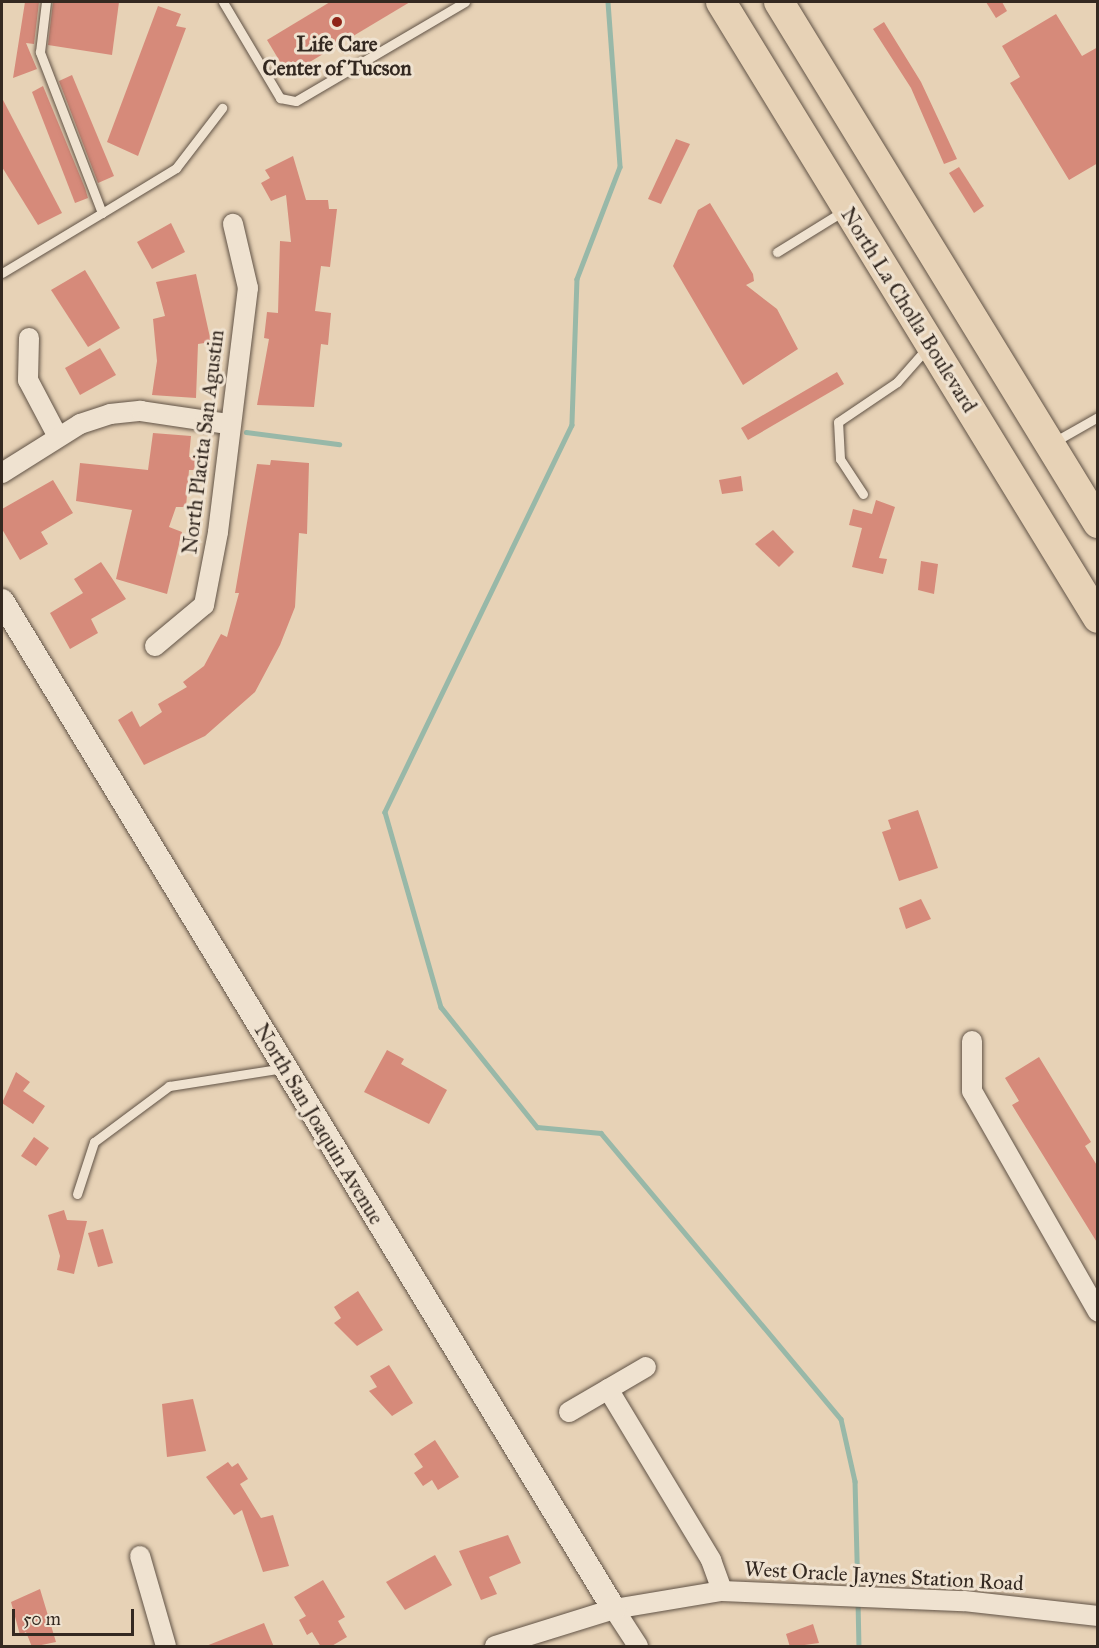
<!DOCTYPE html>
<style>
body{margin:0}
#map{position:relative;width:1099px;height:1648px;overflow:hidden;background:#e7d2b6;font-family:"IM FELL Great Primer",serif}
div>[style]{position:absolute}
.stream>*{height:4.5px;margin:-2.25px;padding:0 2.25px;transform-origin:2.25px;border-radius:2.25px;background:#98b8a8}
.building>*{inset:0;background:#d68a7a}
.roads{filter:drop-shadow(0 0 2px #615346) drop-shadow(0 0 2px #615346)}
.service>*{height:9px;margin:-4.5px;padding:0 4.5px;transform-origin:4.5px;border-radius:4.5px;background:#efe2d0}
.minor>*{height:20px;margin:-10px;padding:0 10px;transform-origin:10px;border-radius:10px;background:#efe2d0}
.tertiary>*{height:24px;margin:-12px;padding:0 12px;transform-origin:12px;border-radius:12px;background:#efe2d0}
.primary>*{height:30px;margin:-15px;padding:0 15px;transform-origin:15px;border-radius:15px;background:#e7d2b6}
.dots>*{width:16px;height:16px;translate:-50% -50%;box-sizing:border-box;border:3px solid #efe2d0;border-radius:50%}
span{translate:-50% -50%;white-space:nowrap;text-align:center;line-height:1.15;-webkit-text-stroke:6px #efe2d0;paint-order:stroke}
.poi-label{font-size:21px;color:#342921;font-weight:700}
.street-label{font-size:21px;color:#342921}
.frame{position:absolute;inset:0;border:3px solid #342921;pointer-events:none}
.scale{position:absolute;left:12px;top:1609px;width:122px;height:27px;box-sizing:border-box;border:3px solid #342921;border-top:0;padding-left:8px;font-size:18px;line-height:21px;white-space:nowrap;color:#342921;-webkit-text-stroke:4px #efe2d0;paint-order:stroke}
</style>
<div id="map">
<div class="stream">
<i style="left:608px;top:2px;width:165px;rotate:85.8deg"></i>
<i style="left:620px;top:167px;width:120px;rotate:111deg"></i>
<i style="left:577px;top:279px;width:146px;rotate:92deg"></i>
<i style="left:572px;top:425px;width:430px;rotate:115.8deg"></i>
<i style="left:385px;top:812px;width:203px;rotate:74deg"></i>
<i style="left:441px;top:1007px;width:154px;rotate:51.3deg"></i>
<i style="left:537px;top:1127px;width:64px;rotate:5.4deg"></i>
<i style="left:601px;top:1133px;width:373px;rotate:50deg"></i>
<i style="left:841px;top:1419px;width:64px;rotate:77.3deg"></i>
<i style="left:855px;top:1481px;width:111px;rotate:88.5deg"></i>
<i style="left:246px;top:432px;width:94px;rotate:7.4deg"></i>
<i style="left:858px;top:1600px;width:46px;rotate:88.8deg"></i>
</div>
<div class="building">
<i style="clip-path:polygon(25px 2px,39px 2px,34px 44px,26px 43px,37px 69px,13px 78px)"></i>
<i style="clip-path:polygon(53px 2px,119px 2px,112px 55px,48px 45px)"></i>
<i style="clip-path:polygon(330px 2px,410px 2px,288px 75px,267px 40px)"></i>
<i style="clip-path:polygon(986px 2px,1002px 2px,1007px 11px,996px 18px)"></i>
<i style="clip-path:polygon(158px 6px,181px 14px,176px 26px,186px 28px,138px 156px,107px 142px)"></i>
<i style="clip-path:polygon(1056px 14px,1082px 56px,1098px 47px,1098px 163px,1069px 180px,1010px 83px,1020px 77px,1002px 46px)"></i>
<i style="clip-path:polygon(884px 22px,921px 82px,957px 159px,944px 164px,911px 88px,873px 29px)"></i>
<i style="clip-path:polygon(72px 75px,114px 176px,98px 183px,59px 81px)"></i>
<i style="clip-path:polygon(43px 86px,85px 188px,88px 198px,75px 203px,32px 92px)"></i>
<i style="clip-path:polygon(2px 98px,62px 213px,38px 225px,2px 167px)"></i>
<i style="clip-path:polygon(676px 139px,690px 144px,661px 204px,648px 199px)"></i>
<i style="clip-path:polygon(293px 156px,306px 200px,328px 200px,329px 209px,337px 209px,330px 267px,321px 266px,315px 311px,331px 313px,328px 345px,321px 344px,314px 407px,257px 405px,269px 339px,264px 338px,267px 312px,278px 313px,280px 241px,291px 242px,286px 195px,271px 201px,261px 183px,270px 178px,265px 170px)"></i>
<i style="clip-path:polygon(959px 167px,984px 206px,974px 213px,949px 173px)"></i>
<i style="clip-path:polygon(710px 203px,753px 274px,754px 281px,746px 285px,777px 309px,798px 349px,743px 385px,673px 266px,698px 210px)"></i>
<i style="clip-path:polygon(171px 223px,185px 252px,152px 269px,137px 242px)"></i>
<i style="clip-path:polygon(85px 270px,120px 328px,88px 347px,51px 290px)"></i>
<i style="clip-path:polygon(196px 274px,211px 342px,198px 344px,196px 398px,152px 395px,157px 361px,153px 319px,165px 316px,156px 282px)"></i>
<i style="clip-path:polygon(100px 348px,116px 375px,80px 395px,65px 368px)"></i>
<i style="clip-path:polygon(837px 372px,844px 384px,748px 440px,741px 428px)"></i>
<i style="clip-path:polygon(153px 433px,191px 436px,189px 457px,196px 458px,194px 470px,189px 470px,186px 507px,176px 507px,169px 527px,182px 532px,167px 594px,116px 579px,132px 510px,76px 501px,80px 463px,148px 470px)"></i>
<i style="clip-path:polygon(271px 460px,309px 463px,307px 534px,299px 533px,295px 607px,280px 645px,255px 692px,205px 736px,144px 765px,118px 720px,132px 711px,140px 727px,162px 712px,158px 704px,187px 687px,183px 682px,204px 666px,221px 634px,227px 637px,239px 593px,235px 593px,257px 464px,270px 465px)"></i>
<i style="clip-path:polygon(741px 476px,743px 491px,722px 494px,719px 480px)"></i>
<i style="clip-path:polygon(53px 480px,73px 513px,41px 532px,48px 544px,20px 560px,2px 529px,2px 509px)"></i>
<i style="clip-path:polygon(876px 500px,895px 507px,879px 558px,887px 559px,883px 574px,852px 567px,862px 528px,849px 525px,853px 509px,872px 514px)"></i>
<i style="clip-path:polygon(773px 530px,794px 552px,779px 567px,755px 544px)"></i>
<i style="clip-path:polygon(921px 561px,938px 564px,934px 594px,918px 590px)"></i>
<i style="clip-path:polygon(101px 562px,126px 599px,91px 619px,98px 633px,70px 649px,50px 613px,83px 593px,74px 579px)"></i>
<i style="clip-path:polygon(918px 810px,938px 868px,899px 881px,882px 832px,891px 829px,888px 820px)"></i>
<i style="clip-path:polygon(921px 899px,931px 919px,906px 929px,899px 908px)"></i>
<i style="clip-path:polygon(387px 1050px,404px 1059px,401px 1064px,447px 1090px,429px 1124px,364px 1092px)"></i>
<i style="clip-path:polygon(1039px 1057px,1091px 1142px,1085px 1146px,1098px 1167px,1098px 1244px,1012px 1105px,1019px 1101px,1005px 1078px)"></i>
<i style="clip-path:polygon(16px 1072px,30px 1082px,23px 1091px,45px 1106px,33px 1124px,2px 1103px)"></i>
<i style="clip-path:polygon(34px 1137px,49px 1148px,36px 1166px,21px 1156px)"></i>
<i style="clip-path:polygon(64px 1210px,67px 1220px,87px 1221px,74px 1274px,57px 1270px,60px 1256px,48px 1215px)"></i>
<i style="clip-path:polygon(103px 1229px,113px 1263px,98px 1267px,88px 1233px)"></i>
<i style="clip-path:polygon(358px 1291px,383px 1330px,357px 1346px,334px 1323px,341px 1318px,334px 1307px)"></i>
<i style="clip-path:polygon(389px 1365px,413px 1403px,392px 1416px,369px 1391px,377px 1387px,370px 1376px)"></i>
<i style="clip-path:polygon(193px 1399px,206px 1451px,167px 1457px,162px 1404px)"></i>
<i style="clip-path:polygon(435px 1440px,459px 1477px,438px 1490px,432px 1480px,423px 1486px,414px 1473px,423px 1467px,414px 1454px)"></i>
<i style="clip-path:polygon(228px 1462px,232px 1467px,238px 1463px,248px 1479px,240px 1484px,261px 1518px,273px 1515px,289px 1566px,263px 1572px,242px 1510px,234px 1515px,206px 1477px)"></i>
<i style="clip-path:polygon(508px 1535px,521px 1563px,489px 1577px,497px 1594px,481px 1600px,459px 1551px)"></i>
<i style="clip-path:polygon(435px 1555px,452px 1585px,405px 1610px,386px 1582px)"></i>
<i style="clip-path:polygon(323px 1580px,345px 1617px,338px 1621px,347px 1637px,330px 1647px,321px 1647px,312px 1632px,307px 1635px,299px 1620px,306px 1616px,294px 1597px)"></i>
<i style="clip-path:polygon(40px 1589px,56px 1642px,32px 1647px,26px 1632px,20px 1635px,11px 1602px)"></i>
<i style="clip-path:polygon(264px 1623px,274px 1647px,207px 1647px,206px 1646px)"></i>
<i style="clip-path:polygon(813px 1624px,819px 1643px,790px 1647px,786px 1634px)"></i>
</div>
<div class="roads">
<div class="service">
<i style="left:223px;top:2px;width:112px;rotate:59.3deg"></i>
<i style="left:280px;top:98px;width:16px;rotate:11deg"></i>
<i style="left:296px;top:101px;width:196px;rotate:-30.4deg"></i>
<i style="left:102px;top:213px;width:87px;rotate:-31.3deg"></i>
<i style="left:176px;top:168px;width:76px;rotate:-52.5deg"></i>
<i style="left:777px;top:252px;width:80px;rotate:-31.7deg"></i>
<i style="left:2px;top:273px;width:117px;rotate:-31deg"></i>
<i style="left:102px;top:213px;width:173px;rotate:-111.1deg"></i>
<i style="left:40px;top:52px;width:50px;rotate:-83.2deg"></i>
<i style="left:1052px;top:443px;width:53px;rotate:-29.5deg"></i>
<i style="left:863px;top:494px;width:42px;rotate:-123.3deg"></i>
<i style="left:840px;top:459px;width:37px;rotate:-93deg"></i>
<i style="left:838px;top:422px;width:71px;rotate:-34.1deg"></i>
<i style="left:897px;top:382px;width:45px;rotate:-48.6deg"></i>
<i style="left:77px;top:1194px;width:55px;rotate:-71.9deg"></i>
<i style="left:94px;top:1142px;width:94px;rotate:-36.7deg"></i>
<i style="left:169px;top:1086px;width:116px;rotate:-8.9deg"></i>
</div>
<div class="minor">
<i style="left:29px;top:338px;width:42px;rotate:91.4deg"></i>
<i style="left:28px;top:380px;width:64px;rotate:62.2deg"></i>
<i style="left:2px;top:473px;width:92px;rotate:-32.1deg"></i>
<i style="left:80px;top:424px;width:32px;rotate:-18deg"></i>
<i style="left:110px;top:414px;width:31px;rotate:-6deg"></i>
<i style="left:141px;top:411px;width:88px;rotate:8.5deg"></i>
<i style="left:155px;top:646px;width:64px;rotate:-39.9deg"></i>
<i style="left:204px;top:605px;width:74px;rotate:-79.1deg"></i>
<i style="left:218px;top:532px;width:246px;rotate:-83deg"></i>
<i style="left:248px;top:288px;width:66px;rotate:-103.2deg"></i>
<i style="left:972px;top:1041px;width:50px;rotate:90deg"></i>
<i style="left:972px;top:1091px;width:254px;rotate:60.3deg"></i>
<i style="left:608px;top:1389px;width:200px;rotate:58.9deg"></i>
<i style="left:711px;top:1560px;width:33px;rotate:70deg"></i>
<i style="left:569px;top:1412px;width:89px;rotate:-30.3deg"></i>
<i style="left:140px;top:1556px;width:94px;rotate:73.9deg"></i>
<i style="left:614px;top:1609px;width:44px;rotate:57deg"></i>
<i style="left:495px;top:1646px;width:125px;rotate:-17.3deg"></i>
<i style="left:614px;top:1609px;width:109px;rotate:-9.5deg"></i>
<i style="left:722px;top:1591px;width:242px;rotate:2.4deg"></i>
<i style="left:964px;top:1601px;width:135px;rotate:6.4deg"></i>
</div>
<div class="tertiary">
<i style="left:2px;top:601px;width:1179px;rotate:58.74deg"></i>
</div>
<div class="primary">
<i style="left:721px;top:2px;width:722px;rotate:58.53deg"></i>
<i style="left:779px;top:2px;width:611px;rotate:58.52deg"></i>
</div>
</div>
<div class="dots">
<i style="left:337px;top:22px;background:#8f2418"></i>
</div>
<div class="poi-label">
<span style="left:337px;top:56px">Life Care<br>Center of Tucson</span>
</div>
<div class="street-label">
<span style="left:909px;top:310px;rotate:58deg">North La Cholla Boulevard</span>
<span style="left:203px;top:442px;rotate:-83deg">North Placita San Agustin</span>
<span style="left:319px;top:1124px;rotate:59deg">North San Joaquin Avenue</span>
<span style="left:884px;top:1576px;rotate:3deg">West Oracle Jaynes Station Road</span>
</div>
<div class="frame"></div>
<div class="scale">50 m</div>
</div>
